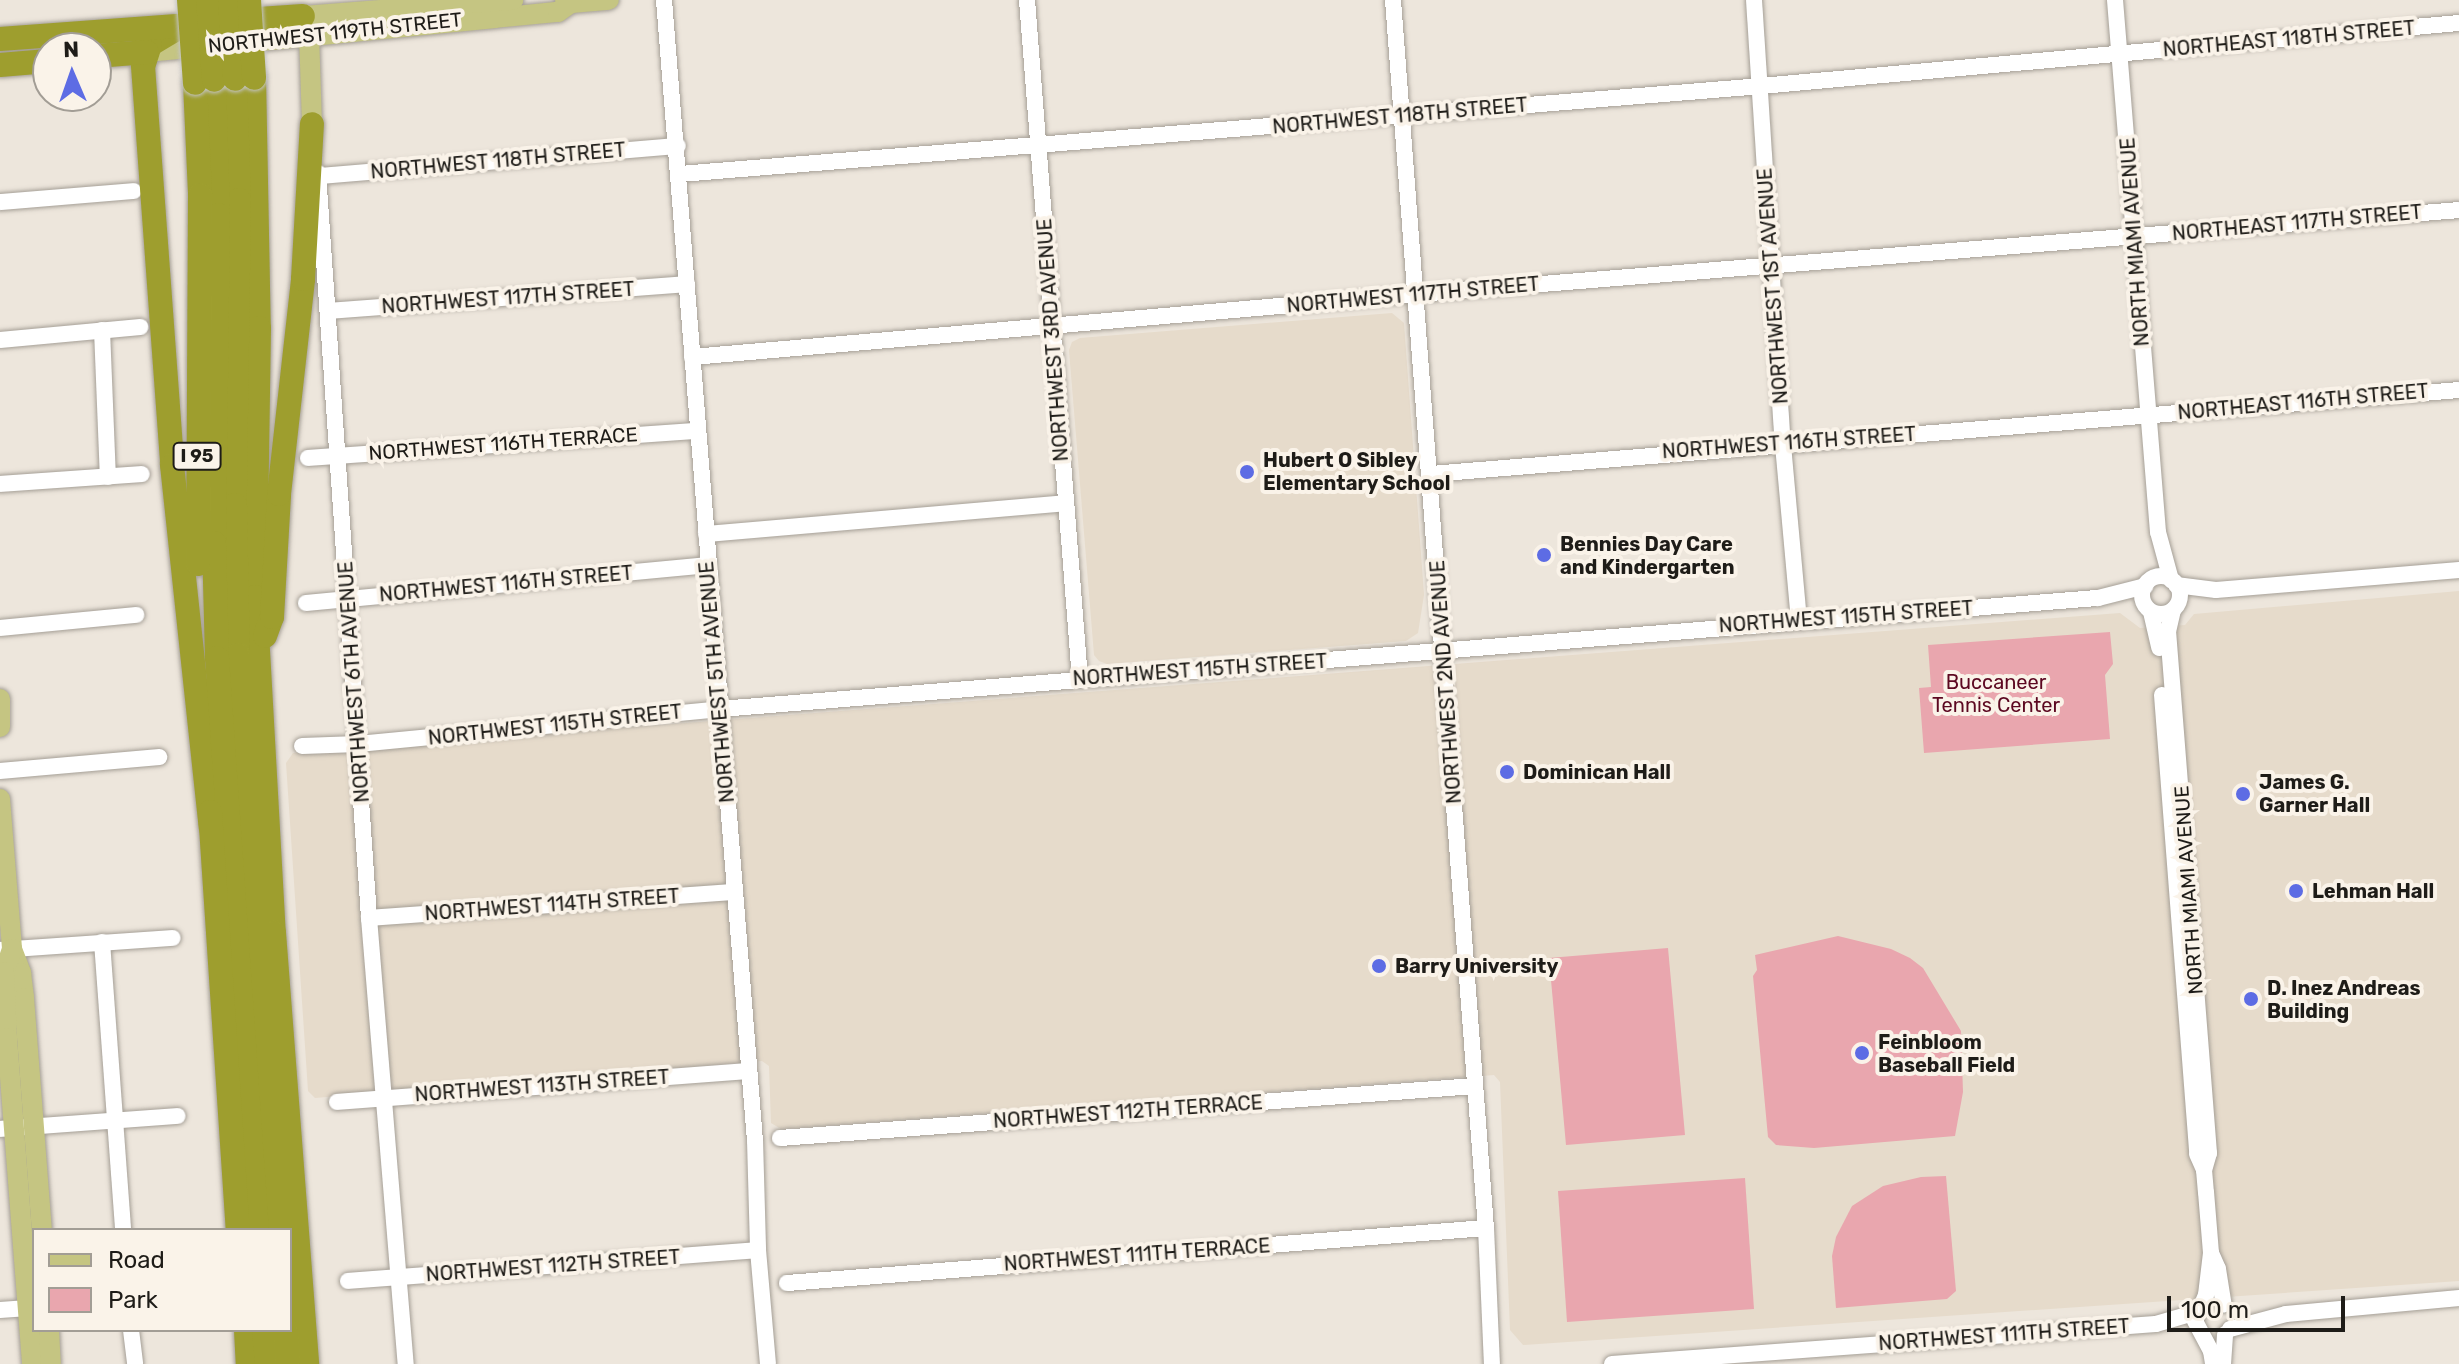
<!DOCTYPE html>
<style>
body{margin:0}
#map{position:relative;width:2459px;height:1364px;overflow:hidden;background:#ede6dc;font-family:Rubik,sans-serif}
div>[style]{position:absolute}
.built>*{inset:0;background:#e6dbcb}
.green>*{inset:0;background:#e9a6ae}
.roads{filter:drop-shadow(0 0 2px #a59f96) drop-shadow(0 0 2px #a59f96)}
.minor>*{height:16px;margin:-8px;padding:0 8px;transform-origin:8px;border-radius:8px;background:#fff}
.minor>.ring{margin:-8px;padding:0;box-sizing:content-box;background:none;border:16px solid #fff;border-radius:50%}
.major>*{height:20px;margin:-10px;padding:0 10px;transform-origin:10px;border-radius:10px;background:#c5c582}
.highway>*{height:24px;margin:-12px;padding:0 12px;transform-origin:12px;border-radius:12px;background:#9e9e2e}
.bridges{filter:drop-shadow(0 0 2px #c4c4c3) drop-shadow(0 0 2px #c4c4c3)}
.highway-bridge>*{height:24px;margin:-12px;padding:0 12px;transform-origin:12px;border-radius:12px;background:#9e9e2e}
.dots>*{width:22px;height:22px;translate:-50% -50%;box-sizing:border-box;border:4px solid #faf3e9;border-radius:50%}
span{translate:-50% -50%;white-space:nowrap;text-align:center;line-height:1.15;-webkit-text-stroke:8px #faf3e9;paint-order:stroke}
.shield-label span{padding:2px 6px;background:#faf3e9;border:2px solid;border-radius:6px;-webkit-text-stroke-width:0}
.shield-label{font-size:18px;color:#1e1c18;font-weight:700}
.street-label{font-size:20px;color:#1e1c18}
.poi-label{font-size:20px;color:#1e1c18;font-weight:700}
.left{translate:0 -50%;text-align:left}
.park-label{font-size:20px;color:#5c0821}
.legend{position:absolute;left:32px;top:1228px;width:260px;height:104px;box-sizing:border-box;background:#faf3e9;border:2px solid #a29d95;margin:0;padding:10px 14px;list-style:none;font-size:24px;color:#1e1c18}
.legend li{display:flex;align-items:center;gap:16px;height:40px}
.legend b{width:40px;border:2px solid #a29d95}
.north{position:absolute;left:32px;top:32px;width:80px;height:80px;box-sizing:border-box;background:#faf3e9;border:2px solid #a29d95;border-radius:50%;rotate:358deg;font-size:22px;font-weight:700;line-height:32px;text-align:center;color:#1e1c18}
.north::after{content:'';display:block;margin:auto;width:28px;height:36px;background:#5d6ce4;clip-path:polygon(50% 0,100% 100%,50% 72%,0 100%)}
.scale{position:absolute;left:2167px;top:1296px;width:178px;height:36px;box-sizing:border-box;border:4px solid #1e1c18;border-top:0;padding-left:10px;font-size:24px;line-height:28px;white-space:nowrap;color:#1e1c18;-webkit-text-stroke:6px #faf3e9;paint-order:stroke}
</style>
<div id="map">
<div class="built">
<i style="clip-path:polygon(1392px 313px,1404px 323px,1424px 595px,1418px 633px,1406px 641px,1107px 664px,1099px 661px,1094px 655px,1069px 350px,1072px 342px,1080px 338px)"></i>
<i style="clip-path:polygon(2459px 591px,2459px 1281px,1523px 1345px,1510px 1330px,1500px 1082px,1494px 1075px,781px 1129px,771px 1123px,769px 1066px,762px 1061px,315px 1098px,308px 1091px,286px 763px,293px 753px,2120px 613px,2140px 628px,2185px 625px,2194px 614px)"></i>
</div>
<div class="green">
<i style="clip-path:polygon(2110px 632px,2113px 664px,2105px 675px,2110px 739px,1924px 753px,1919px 688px,1931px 687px,1928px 645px)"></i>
<i style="clip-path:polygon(1838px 936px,1891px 949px,1910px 958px,1923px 968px,1961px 1031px,1963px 1092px,1955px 1136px,1814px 1148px,1776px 1145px,1768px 1137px,1753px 976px,1757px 970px,1755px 955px)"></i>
<i style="clip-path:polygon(1668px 948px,1685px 1135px,1566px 1145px,1549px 958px)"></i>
<i style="clip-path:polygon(1946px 1176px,1956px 1291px,1947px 1299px,1836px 1308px,1832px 1256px,1836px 1237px,1852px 1206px,1883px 1186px,1921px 1177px)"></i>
<i style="clip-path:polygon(1745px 1178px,1754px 1309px,1567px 1322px,1558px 1191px)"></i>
</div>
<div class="roads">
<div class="minor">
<i style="left:664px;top:0;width:1144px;rotate:85.44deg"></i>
<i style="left:755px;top:1140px;width:110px;rotate:88.4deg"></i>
<i style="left:758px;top:1250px;width:114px;rotate:85deg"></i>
<i style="left:1027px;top:0;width:682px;rotate:85.54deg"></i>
<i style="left:1393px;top:0;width:1232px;rotate:85.67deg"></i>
<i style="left:1486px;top:1228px;width:136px;rotate:87.5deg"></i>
<i style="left:1754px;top:0;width:446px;rotate:86.3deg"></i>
<i style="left:1783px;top:445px;width:177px;rotate:84.8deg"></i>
<i style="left:2115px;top:0;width:534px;rotate:85.38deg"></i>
<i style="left:2158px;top:532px;width:50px;rotate:74.8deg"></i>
<i style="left:318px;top:173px;width:747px;rotate:86.08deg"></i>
<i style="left:369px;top:918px;width:448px;rotate:85.3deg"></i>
<i style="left:680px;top:174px;width:1085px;rotate:-4.65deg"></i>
<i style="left:1761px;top:86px;width:701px;rotate:-5.16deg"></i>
<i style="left:319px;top:176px;width:360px;rotate:-4.8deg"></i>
<i style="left:0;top:202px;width:134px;rotate:-4.7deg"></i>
<i style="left:329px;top:311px;width:359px;rotate:-4.3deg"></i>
<i style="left:102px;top:330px;width:147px;rotate:87.7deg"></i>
<i style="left:0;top:340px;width:141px;rotate:-5.3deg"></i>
<i style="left:692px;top:357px;width:729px;rotate:-4.96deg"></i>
<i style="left:1418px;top:294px;width:1044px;rotate:-4.61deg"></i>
<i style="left:308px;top:458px;width:390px;rotate:-4deg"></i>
<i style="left:1431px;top:474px;width:1031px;rotate:-4.67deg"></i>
<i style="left:0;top:484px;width:142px;rotate:-4deg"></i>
<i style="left:706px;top:534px;width:361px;rotate:-4.9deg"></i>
<i class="ring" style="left:2142px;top:576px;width:22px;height:22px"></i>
<i style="left:2176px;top:585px;width:40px;rotate:7.1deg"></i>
<i style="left:2216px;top:590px;width:244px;rotate:-4.7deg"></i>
<i style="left:306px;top:603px;width:402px;rotate:-5.4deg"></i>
<i style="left:2173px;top:610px;width:22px;rotate:103deg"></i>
<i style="left:2168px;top:631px;width:524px;rotate:85.51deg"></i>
<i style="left:2209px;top:1153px;width:18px;rotate:106deg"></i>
<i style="left:2204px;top:1170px;width:22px;rotate:85deg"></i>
<i style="left:2206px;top:1192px;width:61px;rotate:85.3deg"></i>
<i style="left:2211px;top:1253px;width:17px;rotate:66deg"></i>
<i style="left:2218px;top:1269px;width:36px;rotate:81deg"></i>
<i style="left:2151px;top:612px;width:37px;rotate:77deg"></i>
<i style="left:0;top:628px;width:137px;rotate:-5.5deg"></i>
<i style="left:2162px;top:695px;width:460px;rotate:85.6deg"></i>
<i style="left:2197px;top:1154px;width:17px;rotate:66deg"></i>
<i style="left:302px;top:746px;width:56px;rotate:-2deg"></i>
<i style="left:358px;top:744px;width:364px;rotate:-5.5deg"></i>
<i style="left:720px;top:709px;width:1382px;rotate:-4.61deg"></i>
<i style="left:2098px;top:598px;width:49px;rotate:-14.3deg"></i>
<i style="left:0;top:771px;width:160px;rotate:-5deg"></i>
<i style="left:369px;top:918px;width:367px;rotate:-4.1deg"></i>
<i style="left:102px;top:942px;width:289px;rotate:85.8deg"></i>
<i style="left:0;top:950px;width:173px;rotate:-4deg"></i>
<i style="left:337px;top:1102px;width:411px;rotate:-4.3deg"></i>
<i style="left:0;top:1129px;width:178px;rotate:-4.2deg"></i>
<i style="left:780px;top:1138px;width:697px;rotate:-4.28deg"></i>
<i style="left:2211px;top:1253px;width:42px;rotate:96.8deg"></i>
<i style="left:2206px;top:1295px;width:28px;rotate:113deg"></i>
<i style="left:2195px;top:1321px;width:34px;rotate:62deg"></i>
<i style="left:2211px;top:1351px;width:13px;rotate:81deg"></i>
<i style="left:348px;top:1281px;width:411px;rotate:-4.3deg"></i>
<i style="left:787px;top:1283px;width:701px;rotate:-4.5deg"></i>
<i style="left:0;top:1310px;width:28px;rotate:-4deg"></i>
<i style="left:2230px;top:1329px;width:58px;rotate:-15deg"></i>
<i style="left:2286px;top:1314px;width:174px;rotate:-5.3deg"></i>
<i style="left:131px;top:1330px;width:34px;rotate:83deg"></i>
<i style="left:1612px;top:1364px;width:545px;rotate:-4.21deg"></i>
<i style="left:2156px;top:1324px;width:43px;rotate:-16.3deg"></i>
<i style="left:2223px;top:1364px;width:30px;rotate:-86deg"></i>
</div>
<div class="major">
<i style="left:565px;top:0;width:7px;rotate:27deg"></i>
<i style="left:571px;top:3px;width:38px;rotate:-5deg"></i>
<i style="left:240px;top:43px;width:320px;rotate:-5.6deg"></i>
<i style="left:558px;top:12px;width:16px;rotate:-35deg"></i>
<i style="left:147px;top:52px;width:61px;rotate:-5.6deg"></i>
<i style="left:312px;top:124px;width:89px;rotate:-91.9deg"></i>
<i style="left:309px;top:35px;width:20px;rotate:-108deg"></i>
<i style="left:303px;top:16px;width:211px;rotate:-4.4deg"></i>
<i style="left:0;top:699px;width:28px;rotate:90deg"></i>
<i style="left:0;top:799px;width:150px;rotate:85.4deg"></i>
<i style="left:12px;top:949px;width:26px;rotate:69deg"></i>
<i style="left:21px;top:973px;width:25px;rotate:83deg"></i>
<i style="left:24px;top:998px;width:233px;rotate:85.6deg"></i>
<i style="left:12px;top:949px;width:24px;rotate:109deg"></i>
<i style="left:4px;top:972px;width:66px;rotate:87.4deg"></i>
<i style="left:7px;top:1038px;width:327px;rotate:85.6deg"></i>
<i style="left:49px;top:1330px;width:34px;rotate:87deg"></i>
</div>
<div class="highway">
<i style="left:230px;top:21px;width:73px;rotate:-3.9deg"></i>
<i style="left:183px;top:25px;width:39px;rotate:149deg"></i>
<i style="left:150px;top:45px;width:22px;rotate:108deg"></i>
<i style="left:143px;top:66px;width:400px;rotate:85.8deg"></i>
<i style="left:172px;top:465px;width:364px;rotate:83.9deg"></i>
<i style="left:0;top:39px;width:177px;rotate:-4.2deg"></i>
<i style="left:96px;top:56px;width:51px;rotate:-4.5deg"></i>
<i style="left:0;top:65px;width:48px;rotate:-4.8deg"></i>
<i style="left:254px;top:78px;width:250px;rotate:88.9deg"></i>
<i style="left:259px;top:328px;width:269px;rotate:90.9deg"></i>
<i style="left:255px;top:597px;width:337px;rotate:86.8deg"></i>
<i style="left:274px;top:933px;width:432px;rotate:85.6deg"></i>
<i style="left:235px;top:79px;width:121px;rotate:88.1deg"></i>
<i style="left:239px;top:200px;width:305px;rotate:90.8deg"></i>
<i style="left:235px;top:505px;width:150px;rotate:88.9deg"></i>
<i style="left:238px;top:655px;width:576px;rotate:86.02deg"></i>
<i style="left:214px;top:80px;width:135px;rotate:88.3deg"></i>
<i style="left:218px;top:215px;width:328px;rotate:90.7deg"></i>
<i style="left:214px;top:543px;width:115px;rotate:88.5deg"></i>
<i style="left:217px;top:658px;width:573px;rotate:86deg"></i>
<i style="left:195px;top:83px;width:112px;rotate:87.4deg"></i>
<i style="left:200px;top:195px;width:369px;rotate:90.3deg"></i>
<i style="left:265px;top:636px;width:20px;rotate:-70deg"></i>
<i style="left:272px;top:617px;width:123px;rotate:-86.7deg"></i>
<i style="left:279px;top:494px;width:216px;rotate:-83.6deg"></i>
<i style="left:303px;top:279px;width:155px;rotate:-86.7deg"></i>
<i style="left:210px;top:812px;width:419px;rotate:86.2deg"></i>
<i style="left:246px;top:1330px;width:34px;rotate:87deg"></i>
<i style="left:264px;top:1330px;width:34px;rotate:85deg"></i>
<i style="left:286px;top:1330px;width:34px;rotate:87deg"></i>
</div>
</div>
<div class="bridges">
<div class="highway-bridge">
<i style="left:189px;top:0;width:83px;rotate:85.9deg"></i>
<i style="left:208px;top:0;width:80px;rotate:85.7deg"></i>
<i style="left:230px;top:0;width:79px;rotate:86.4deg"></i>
<i style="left:249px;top:0;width:78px;rotate:86.3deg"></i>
</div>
</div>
<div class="dots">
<i style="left:1247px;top:472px;background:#5d6ce4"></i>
<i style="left:1544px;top:555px;background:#5d6ce4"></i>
<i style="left:1507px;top:772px;background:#5d6ce4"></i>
<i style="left:2243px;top:794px;background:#5d6ce4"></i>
<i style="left:2296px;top:891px;background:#5d6ce4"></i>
<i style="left:1379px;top:966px;background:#5d6ce4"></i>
<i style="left:2251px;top:999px;background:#5d6ce4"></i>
<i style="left:1862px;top:1053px;background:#5d6ce4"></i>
</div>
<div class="shield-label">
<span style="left:197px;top:456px">I 95</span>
</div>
<div class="street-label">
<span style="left:335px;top:33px;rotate:-6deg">NORTHWEST 119TH STREET</span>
<span style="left:2289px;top:39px;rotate:-5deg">NORTHEAST 118TH STREET</span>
<span style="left:1400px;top:116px;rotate:-5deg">NORTHWEST 118TH STREET</span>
<span style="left:498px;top:161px;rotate:-5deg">NORTHWEST 118TH STREET</span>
<span style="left:2297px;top:223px;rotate:-5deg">NORTHEAST 117TH STREET</span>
<span style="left:2135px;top:242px;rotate:-94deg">NORTH MIAMI AVENUE</span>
<span style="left:1773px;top:286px;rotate:-94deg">NORTHWEST 1ST AVENUE</span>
<span style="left:1413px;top:295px;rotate:-5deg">NORTHWEST 117TH STREET</span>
<span style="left:508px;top:298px;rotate:-4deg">NORTHWEST 117TH STREET</span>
<span style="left:1053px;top:340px;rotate:-94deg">NORTHWEST 3RD AVENUE</span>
<span style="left:2303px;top:402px;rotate:-5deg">NORTHEAST 116TH STREET</span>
<span style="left:1789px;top:443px;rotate:-4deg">NORTHWEST 116TH STREET</span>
<span style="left:503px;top:444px;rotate:-4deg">NORTHWEST 116TH TERRACE</span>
<span style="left:506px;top:584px;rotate:-5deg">NORTHWEST 116TH STREET</span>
<span style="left:1846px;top:617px;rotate:-4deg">NORTHWEST 115TH STREET</span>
<span style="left:1200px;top:670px;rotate:-4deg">NORTHWEST 115TH STREET</span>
<span style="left:354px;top:682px;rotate:-94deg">NORTHWEST 6TH AVENUE</span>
<span style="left:717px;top:682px;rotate:-95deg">NORTHWEST 5TH AVENUE</span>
<span style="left:1446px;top:682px;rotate:-94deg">NORTHWEST 2ND AVENUE</span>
<span style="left:555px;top:725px;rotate:-6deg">NORTHWEST 115TH STREET</span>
<span style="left:2189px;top:890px;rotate:-94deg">NORTH MIAMI AVENUE</span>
<span style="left:552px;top:905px;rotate:-4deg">NORTHWEST 114TH STREET</span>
<span style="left:542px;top:1086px;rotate:-4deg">NORTHWEST 113TH STREET</span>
<span style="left:1128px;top:1112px;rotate:-4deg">NORTHWEST 112TH TERRACE</span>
<span style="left:1137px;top:1255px;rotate:-4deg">NORTHWEST 111TH TERRACE</span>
<span style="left:553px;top:1266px;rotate:-4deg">NORTHWEST 112TH STREET</span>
<span style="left:2004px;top:1335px;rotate:-4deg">NORTHWEST 111TH STREET</span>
</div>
<div class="poi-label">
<span class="left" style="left:1263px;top:472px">Hubert O Sibley<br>Elementary School</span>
<span class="left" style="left:1560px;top:556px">Bennies Day Care<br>and Kindergarten</span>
<span class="left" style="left:1523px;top:772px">Dominican Hall</span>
<span class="left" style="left:2259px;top:794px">James G.<br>Garner Hall</span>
<span class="left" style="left:2312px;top:891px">Lehman Hall</span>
<span class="left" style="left:1395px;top:966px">Barry University</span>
<span class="left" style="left:2267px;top:1000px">D. Inez Andreas<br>Building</span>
<span class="left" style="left:1878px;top:1054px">Feinbloom<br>Baseball Field</span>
</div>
<div class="park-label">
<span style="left:1996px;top:694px">Buccaneer<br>Tennis Center</span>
</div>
<ul class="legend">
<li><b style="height:10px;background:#c5c582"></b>Road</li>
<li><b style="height:22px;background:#e9a6ae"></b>Park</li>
</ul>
<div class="north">N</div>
<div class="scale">100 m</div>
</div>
